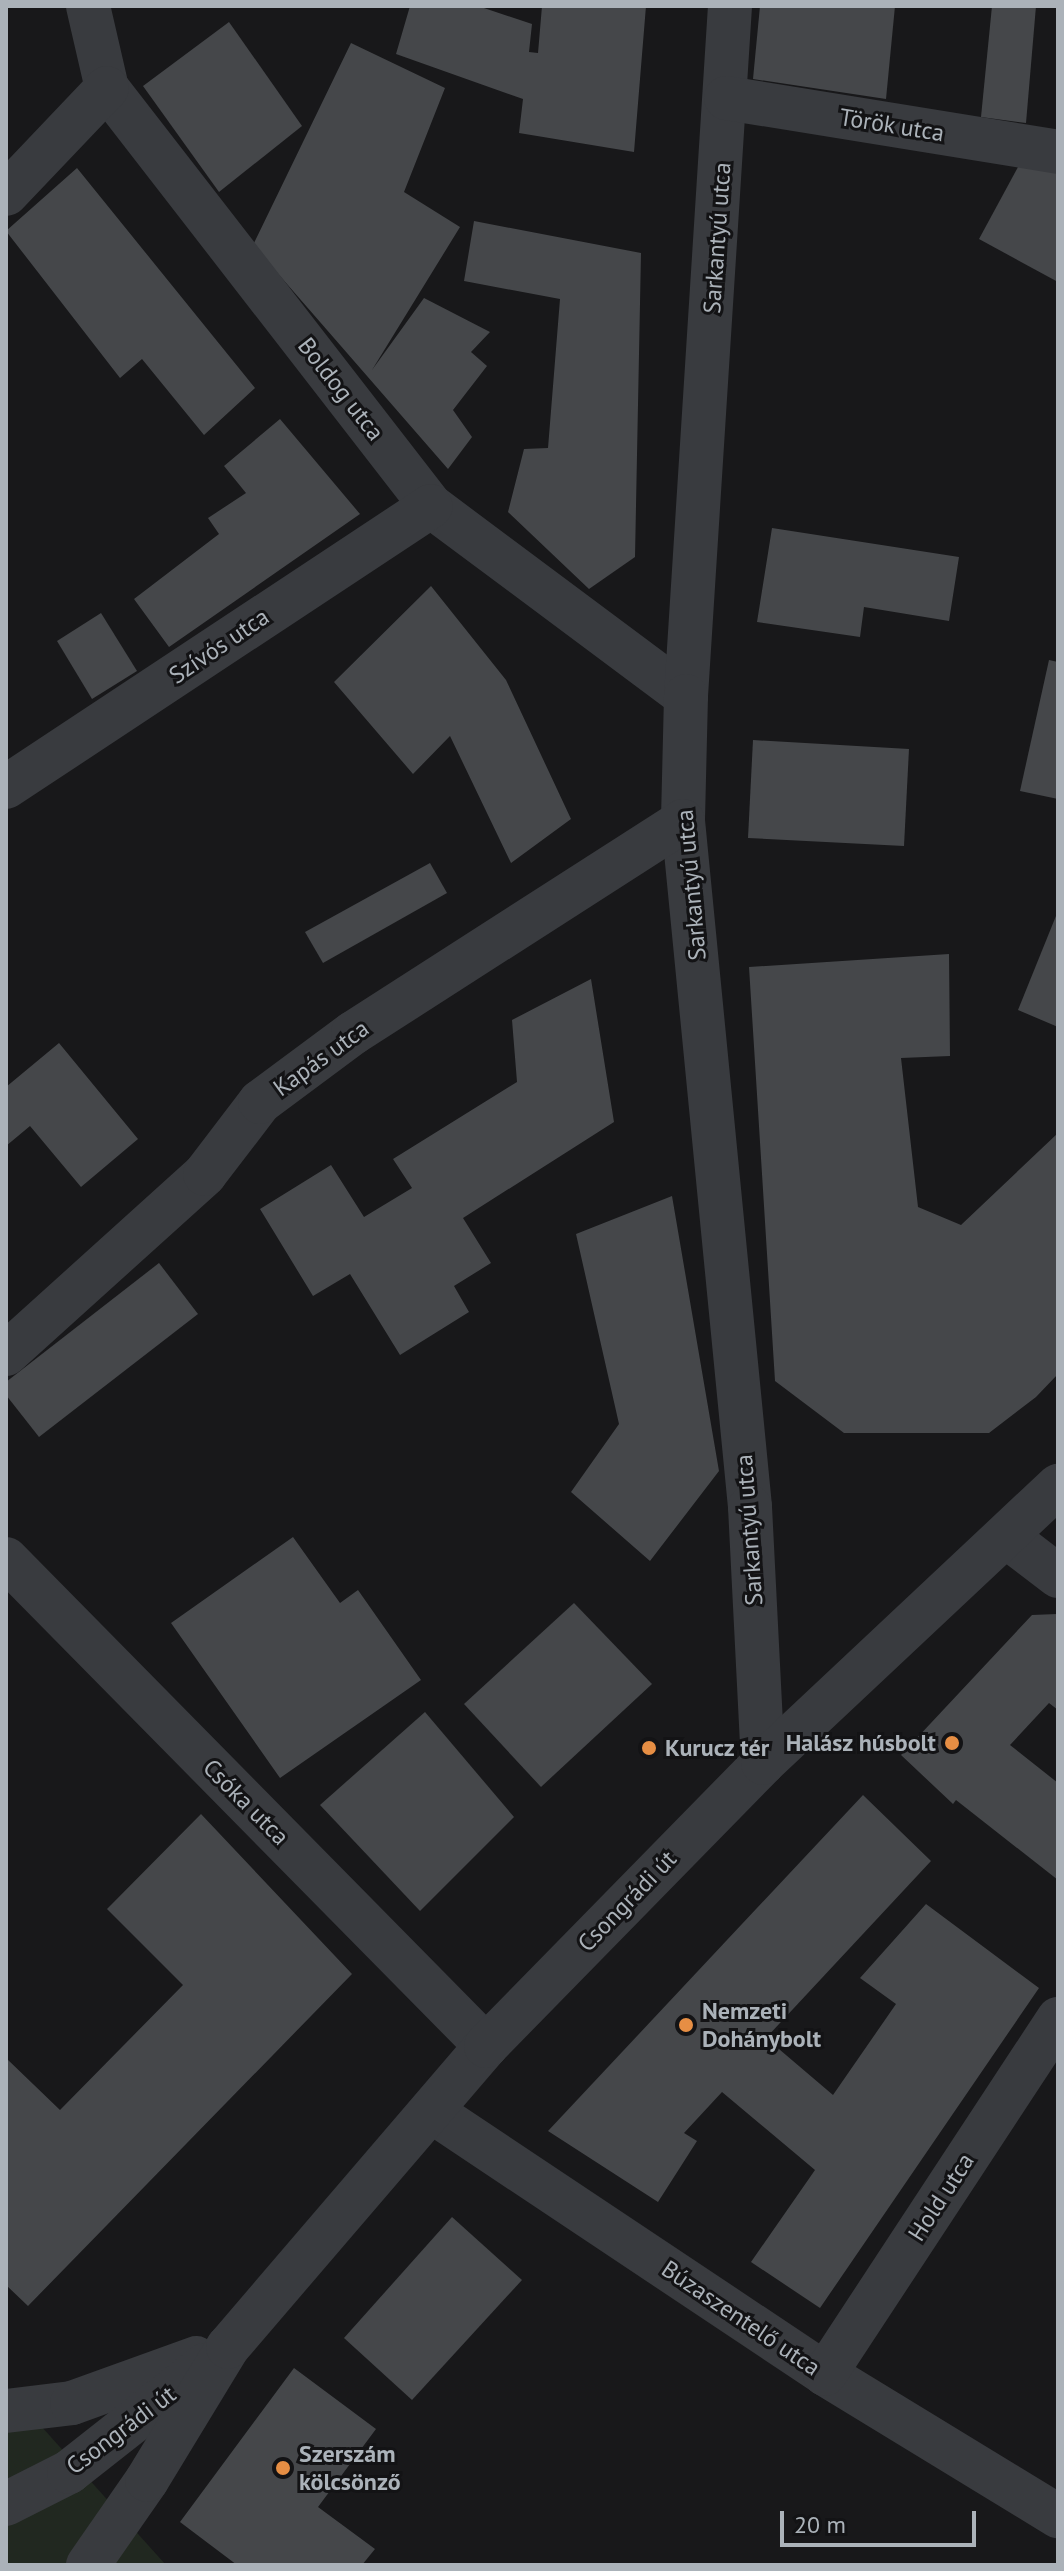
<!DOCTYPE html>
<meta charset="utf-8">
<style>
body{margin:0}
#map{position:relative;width:1064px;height:2571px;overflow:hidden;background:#18181a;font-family:"PT Sans",sans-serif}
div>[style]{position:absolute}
.green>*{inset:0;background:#212820}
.building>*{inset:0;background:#45474a}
.minor>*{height:44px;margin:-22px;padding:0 22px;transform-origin:22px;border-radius:22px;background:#393b3f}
.tertiary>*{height:44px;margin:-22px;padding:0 22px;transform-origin:22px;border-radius:22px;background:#393b3f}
.dots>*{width:22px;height:22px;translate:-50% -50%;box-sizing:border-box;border:4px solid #131315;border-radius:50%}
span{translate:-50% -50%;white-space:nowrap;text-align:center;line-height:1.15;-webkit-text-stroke:6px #131315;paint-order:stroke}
.street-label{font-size:24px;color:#abb2b9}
.poi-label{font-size:24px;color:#abb2b9;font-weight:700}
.right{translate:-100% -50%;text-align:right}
.left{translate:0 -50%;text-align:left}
.frame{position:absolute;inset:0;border:8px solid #abb2b9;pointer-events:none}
.scale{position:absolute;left:780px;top:2511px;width:196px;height:36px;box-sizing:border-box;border:4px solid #abb2b9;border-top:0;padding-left:10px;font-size:24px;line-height:28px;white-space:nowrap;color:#abb2b9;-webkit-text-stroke:6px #131315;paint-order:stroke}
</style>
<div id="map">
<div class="green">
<i style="clip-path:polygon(6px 2387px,166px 2565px,6px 2565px)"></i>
</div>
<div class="building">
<i style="clip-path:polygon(410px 6px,478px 6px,532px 24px,529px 52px,538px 53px,542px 6px,646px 6px,634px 152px,519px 133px,523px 99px,396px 54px)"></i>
<i style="clip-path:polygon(760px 6px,895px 6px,886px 99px,753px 79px)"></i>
<i style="clip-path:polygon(992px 6px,1036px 6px,1026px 123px,981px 117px)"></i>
<i style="clip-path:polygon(229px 22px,302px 126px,219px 192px,143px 86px)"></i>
<i style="clip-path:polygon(351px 43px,445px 88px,404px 192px,460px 227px,372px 370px,424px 298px,490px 332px,471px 352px,487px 366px,453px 410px,472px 437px,448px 469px,253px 245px)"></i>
<i style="clip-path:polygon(1025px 154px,1058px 172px,1058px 282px,979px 239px)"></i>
<i style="clip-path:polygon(77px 168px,255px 388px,204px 435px,142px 359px,120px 378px,6px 231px)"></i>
<i style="clip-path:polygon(474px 221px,641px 253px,635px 557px,589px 589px,508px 512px,524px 449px,548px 448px,560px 299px,464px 281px)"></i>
<i style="clip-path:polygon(280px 419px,360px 514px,169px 647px,134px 599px,219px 534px,208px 518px,246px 493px,224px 466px)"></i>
<i style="clip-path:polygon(772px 528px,959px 557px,949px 621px,864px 607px,860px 637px,757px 622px)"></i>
<i style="clip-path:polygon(431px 586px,506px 680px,571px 819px,511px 863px,450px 736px,413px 774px,334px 682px)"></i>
<i style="clip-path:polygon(101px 613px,137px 671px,92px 699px,57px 641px)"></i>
<i style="clip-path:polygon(1049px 660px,1058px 662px,1058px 799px,1020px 791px)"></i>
<i style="clip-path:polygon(753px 740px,909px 749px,904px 846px,748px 838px)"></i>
<i style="clip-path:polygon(430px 863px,447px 893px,323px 963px,305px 932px)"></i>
<i style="clip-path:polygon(1058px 911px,1058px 1027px,1018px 1010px)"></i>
<i style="clip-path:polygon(949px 954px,950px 1056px,901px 1058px,918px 1207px,961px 1225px,1058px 1133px,1058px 1374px,1036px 1397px,989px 1433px,844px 1433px,775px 1381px,749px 967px)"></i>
<i style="clip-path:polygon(591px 979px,614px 1122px,463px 1218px,491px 1263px,454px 1286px,469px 1312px,400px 1355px,350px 1274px,313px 1296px,260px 1209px,331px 1165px,364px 1217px,412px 1188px,393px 1159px,517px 1082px,512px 1020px)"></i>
<i style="clip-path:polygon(59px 1043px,138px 1139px,81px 1187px,30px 1126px,6px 1146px,6px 1087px)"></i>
<i style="clip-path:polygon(672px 1196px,719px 1471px,650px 1561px,571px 1492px,619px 1424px,576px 1234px)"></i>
<i style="clip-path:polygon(159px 1263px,198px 1314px,39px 1437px,6px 1395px,6px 1382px)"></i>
<i style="clip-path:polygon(293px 1537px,340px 1603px,358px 1590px,421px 1680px,280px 1778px,171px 1623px)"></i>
<i style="clip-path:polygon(574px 1603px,652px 1684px,541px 1787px,464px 1704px)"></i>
<i style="clip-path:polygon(1057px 1614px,1058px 1710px,1049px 1703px,1010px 1745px,1058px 1783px,1058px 1880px,956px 1800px,953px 1804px,901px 1755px,1032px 1615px)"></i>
<i style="clip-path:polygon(425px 1712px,514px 1817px,420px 1911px,320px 1805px)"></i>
<i style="clip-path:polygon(863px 1795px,931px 1861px,766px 2038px,833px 2095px,896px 2004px,860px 1978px,926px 1904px,1039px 1988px,820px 2308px,751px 2262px,815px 2170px,722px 2092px,684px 2133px,697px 2141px,658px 2202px,548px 2131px)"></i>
<i style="clip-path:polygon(201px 1814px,352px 1974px,28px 2306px,6px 2285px,6px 2058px,60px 2110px,183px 1985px,107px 1909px)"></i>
<i style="clip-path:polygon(452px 2217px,522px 2280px,412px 2400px,344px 2338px)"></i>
<i style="clip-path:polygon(294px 2368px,376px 2429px,318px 2507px,375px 2549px,362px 2565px,237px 2565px,180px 2522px)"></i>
</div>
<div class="minor">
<i style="left:88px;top:6px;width:84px;rotate:77deg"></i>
<i style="left:107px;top:88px;width:529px;rotate:52.22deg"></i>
<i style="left:431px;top:506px;width:318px;rotate:36.7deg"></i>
<i style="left:730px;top:6px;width:691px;rotate:93.65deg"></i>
<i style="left:686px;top:696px;width:125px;rotate:91.4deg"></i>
<i style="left:683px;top:821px;width:689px;rotate:84.42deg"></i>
<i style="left:750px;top:1507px;width:256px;rotate:87.1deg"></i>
<i style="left:726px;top:98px;width:336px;rotate:9.2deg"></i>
<i style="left:6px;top:194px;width:146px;rotate:-46.4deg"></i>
<i style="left:6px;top:787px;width:509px;rotate:-33.47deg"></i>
<i style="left:6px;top:1354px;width:268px;rotate:-42.1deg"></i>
<i style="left:205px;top:1174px;width:91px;rotate:-52.6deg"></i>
<i style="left:260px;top:1102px;width:116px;rotate:-36.6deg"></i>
<i style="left:353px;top:1033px;width:392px;rotate:-32.7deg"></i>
<i style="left:1007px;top:1537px;width:64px;rotate:37.4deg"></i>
<i style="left:6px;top:1559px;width:684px;rotate:45.41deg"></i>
<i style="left:431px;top:2111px;width:474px;rotate:33.7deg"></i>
<i style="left:825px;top:2374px;width:273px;rotate:31.4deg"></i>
<i style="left:825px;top:2374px;width:425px;rotate:-56.7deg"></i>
</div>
<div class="tertiary">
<i style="left:6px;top:2411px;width:66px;rotate:-6.9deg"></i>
<i style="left:72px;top:2403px;width:132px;rotate:-19.9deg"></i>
<i style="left:6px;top:2504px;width:71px;rotate:-26.9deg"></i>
<i style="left:69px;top:2472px;width:173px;rotate:-38.2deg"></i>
<i style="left:88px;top:2565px;width:103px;rotate:-55.2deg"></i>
<i style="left:147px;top:2480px;width:156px;rotate:-58.7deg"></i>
<i style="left:228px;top:2347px;width:396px;rotate:-49.4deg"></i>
<i style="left:486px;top:2046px;width:396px;rotate:-45.6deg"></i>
<i style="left:763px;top:1763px;width:405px;rotate:-43.2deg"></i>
</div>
<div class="dots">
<i style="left:952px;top:1743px;background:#e68e44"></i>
<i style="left:649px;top:1748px;background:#e68e44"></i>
<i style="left:686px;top:2025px;background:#e68e44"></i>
<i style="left:283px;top:2468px;background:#e68e44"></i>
</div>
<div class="street-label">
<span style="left:892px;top:125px;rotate:9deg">Török utca</span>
<span style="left:717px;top:238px;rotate:-86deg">Sarkantyú utca</span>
<span style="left:341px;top:389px;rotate:52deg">Boldog utca</span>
<span style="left:219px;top:646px;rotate:-34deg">Szívós utca</span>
<span style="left:691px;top:885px;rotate:-95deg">Sarkantyú utca</span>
<span style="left:321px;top:1058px;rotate:-36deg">Kapás utca</span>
<span style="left:749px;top:1530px;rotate:-94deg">Sarkantyú utca</span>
<span style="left:246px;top:1802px;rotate:45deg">Csóka utca</span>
<span style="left:627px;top:1901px;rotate:-46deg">Csongrádi út</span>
<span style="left:941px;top:2197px;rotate:-57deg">Hold utca</span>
<span style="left:741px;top:2318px;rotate:34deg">Búzaszentelő utca</span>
<span style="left:121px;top:2430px;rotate:-37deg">Csongrádi út</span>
</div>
<div class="poi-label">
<span class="right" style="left:936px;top:1743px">Halász húsbolt</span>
<span class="left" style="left:665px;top:1748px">Kurucz tér</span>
<span class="left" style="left:702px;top:2025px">Nemzeti<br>Dohánybolt</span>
<span class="left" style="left:299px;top:2468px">Szerszám<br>kölcsönző</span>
</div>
<div class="frame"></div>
<div class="scale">20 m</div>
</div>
